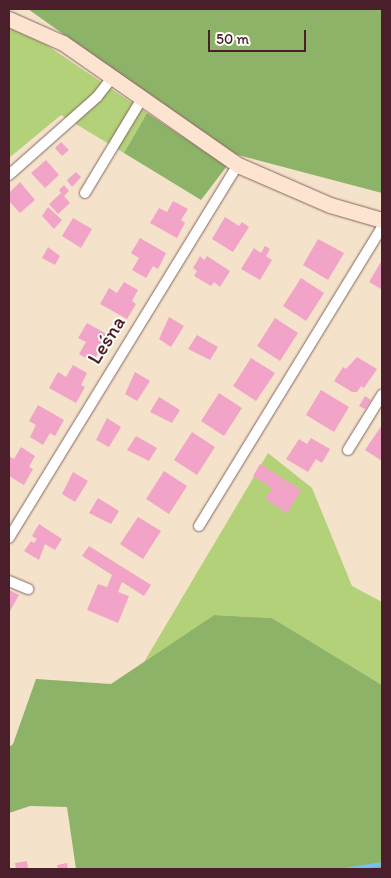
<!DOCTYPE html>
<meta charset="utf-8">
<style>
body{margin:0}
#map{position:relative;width:391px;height:878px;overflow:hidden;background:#f4e3ca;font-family:Itim,sans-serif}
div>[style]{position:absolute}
.green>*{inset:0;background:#b2d178}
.forest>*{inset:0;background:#8db368}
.stream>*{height:4px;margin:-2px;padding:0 2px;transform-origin:2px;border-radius:2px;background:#74c0ee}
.building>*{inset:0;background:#f2a3c8}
.roads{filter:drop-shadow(0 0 1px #866463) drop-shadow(0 0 1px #866463)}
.street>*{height:10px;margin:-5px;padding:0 5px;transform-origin:5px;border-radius:5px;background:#fff}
.secondary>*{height:15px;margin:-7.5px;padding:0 7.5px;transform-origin:7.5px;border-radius:7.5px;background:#fde4d1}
span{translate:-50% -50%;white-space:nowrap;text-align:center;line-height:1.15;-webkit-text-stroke:4px #fdfcf7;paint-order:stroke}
.street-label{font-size:21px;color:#4a1f2b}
.frame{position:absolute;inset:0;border:10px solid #4a1f2b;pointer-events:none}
.scale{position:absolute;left:208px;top:30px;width:98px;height:22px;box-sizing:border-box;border:2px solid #4a1f2b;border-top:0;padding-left:6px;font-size:15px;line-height:18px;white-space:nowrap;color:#4a1f2b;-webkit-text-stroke:4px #fdfcf7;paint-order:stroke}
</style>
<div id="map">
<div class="green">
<i style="clip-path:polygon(9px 28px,45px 44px,147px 113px,124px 153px,61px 115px,9px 158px)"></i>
<i style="clip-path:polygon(268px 453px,312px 488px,352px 586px,382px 602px,382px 685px,272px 618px,214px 615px,144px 662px)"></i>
</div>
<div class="forest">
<i style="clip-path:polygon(28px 9px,382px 9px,382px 193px,230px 153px)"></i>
<i style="clip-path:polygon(147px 113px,227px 166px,201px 200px,124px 153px)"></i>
<i style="clip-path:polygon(214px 615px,272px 618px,382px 685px,382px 869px,76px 869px,67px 807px,30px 806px,9px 813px,9px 747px,13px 744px,36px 679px,111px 684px)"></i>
</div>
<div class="stream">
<i style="left:348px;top:869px;width:34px;rotate:-8deg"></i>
</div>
<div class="building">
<i style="clip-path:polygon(61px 142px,69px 150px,62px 156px,55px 148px)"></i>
<i style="clip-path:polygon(46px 160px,59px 175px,45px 188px,31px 173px)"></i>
<i style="clip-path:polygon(76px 172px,81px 177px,72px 187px,67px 180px)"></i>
<i style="clip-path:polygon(20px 182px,35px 200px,20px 213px,9px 201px,9px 193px)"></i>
<i style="clip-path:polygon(64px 185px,69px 191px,64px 196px,70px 203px,58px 214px,49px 204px,61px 193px,59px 190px)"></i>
<i style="clip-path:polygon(173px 201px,188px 209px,181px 220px,185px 223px,177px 238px,150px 223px,159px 208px,167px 212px)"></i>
<i style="clip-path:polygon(48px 207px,62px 220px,54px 229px,42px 216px)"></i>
<i style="clip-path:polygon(225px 217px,239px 226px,242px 222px,249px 227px,233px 252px,212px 239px)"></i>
<i style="clip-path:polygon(73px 218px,92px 229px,81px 248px,62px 236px)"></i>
<i style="clip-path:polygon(140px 238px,166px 253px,158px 269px,153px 266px,146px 278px,132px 270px,139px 258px,131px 253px)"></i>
<i style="clip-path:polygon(318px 239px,344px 253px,328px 280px,303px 265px)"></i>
<i style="clip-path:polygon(265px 246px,270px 249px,266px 256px,272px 260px,260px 280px,241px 269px,254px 248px,261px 253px)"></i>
<i style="clip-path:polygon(48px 247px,60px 256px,55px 265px,42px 258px)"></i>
<i style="clip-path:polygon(200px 256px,204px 260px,207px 256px,230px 271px,220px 287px,214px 282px,211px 286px,194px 276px,197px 271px,193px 268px)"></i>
<i style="clip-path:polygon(382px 260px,382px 288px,381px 289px,369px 282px)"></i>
<i style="clip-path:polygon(301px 278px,324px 293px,306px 321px,283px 306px)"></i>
<i style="clip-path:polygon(124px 282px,138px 290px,132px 301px,136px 304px,127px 319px,100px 304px,109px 288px,117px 293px)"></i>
<i style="clip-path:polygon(169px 317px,184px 326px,171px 347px,159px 339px)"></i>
<i style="clip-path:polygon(275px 318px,298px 333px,280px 361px,257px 346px)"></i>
<i style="clip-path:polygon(87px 323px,114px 338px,105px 353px,100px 350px,93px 362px,79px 354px,86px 342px,78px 338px)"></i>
<i style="clip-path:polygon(197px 335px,218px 347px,210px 360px,188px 349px)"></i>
<i style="clip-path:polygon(357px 357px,377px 369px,364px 388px,361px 386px,357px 392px,352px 392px,334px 381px,343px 367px,346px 369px)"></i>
<i style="clip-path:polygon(251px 358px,275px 373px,256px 401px,233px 386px)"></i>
<i style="clip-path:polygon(73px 365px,87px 373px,81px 385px,85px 387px,76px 403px,49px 388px,58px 372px,66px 377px)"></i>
<i style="clip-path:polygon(135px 372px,150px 381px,137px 401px,125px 394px)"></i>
<i style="clip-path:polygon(321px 390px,349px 407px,334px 432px,306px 415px)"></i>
<i style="clip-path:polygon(219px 393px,242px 408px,224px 436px,201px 421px)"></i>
<i style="clip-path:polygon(365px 396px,371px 400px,365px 409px,359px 406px)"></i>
<i style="clip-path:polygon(159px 397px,180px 410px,172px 423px,150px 412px)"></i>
<i style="clip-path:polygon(38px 405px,64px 420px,55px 436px,50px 433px,43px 445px,30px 437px,36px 425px,29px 421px)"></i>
<i style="clip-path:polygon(107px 418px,121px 427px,109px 447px,96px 440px)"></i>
<i style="clip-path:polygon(382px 425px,382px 461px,365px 450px)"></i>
<i style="clip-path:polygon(192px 432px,215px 447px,197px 475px,174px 460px)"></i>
<i style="clip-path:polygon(136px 436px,157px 448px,149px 461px,127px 450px)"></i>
<i style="clip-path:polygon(311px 438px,330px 449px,322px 463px,316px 459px,308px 472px,286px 459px,299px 439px,307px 444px)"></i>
<i style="clip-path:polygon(21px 447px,35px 456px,29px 467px,33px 469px,24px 485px,9px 476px,9px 456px,14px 459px)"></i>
<i style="clip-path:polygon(260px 464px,301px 490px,287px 513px,265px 499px,272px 488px,253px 476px)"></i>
<i style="clip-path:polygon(164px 471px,187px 486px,169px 514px,146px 499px)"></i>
<i style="clip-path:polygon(73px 472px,88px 481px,75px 502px,62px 494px)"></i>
<i style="clip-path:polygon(98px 498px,119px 511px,111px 524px,89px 513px)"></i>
<i style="clip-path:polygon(138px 517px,161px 531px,143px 559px,120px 544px)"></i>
<i style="clip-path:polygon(39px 524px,62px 539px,55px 550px,45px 544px,39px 560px,24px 551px,31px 541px,34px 543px,37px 539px,32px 536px)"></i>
<i style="clip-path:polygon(89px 546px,151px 585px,144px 596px,122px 582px,118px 592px,129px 596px,118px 623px,87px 610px,98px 584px,107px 587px,112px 575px,82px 556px)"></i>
<i style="clip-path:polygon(9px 590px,19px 595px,9px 613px)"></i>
<i style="clip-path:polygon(27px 861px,28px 869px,16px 869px,15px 863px)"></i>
<i style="clip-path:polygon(67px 863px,68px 869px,58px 869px,57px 865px)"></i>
</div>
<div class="roads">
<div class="street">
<i style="left:9px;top:175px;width:118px;rotate:-41.6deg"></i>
<i style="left:97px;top:97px;width:24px;rotate:-52deg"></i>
<i style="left:85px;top:193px;width:109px;rotate:-58.9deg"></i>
<i style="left:348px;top:450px;width:65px;rotate:-58.3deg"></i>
<i style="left:199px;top:526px;width:351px;rotate:-58.5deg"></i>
<i style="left:9px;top:538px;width:438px;rotate:-58.5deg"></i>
<i style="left:9px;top:581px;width:21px;rotate:23deg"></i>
</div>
<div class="secondary">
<i style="left:9px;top:19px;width:59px;rotate:24deg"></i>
<i style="left:63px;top:43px;width:213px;rotate:34.9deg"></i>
<i style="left:238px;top:165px;width:100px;rotate:23.5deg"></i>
<i style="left:330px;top:205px;width:54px;rotate:16.1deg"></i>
</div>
</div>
<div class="street-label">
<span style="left:106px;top:340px;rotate:-58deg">Leśna</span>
</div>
<div class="frame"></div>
<div class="scale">50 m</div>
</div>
